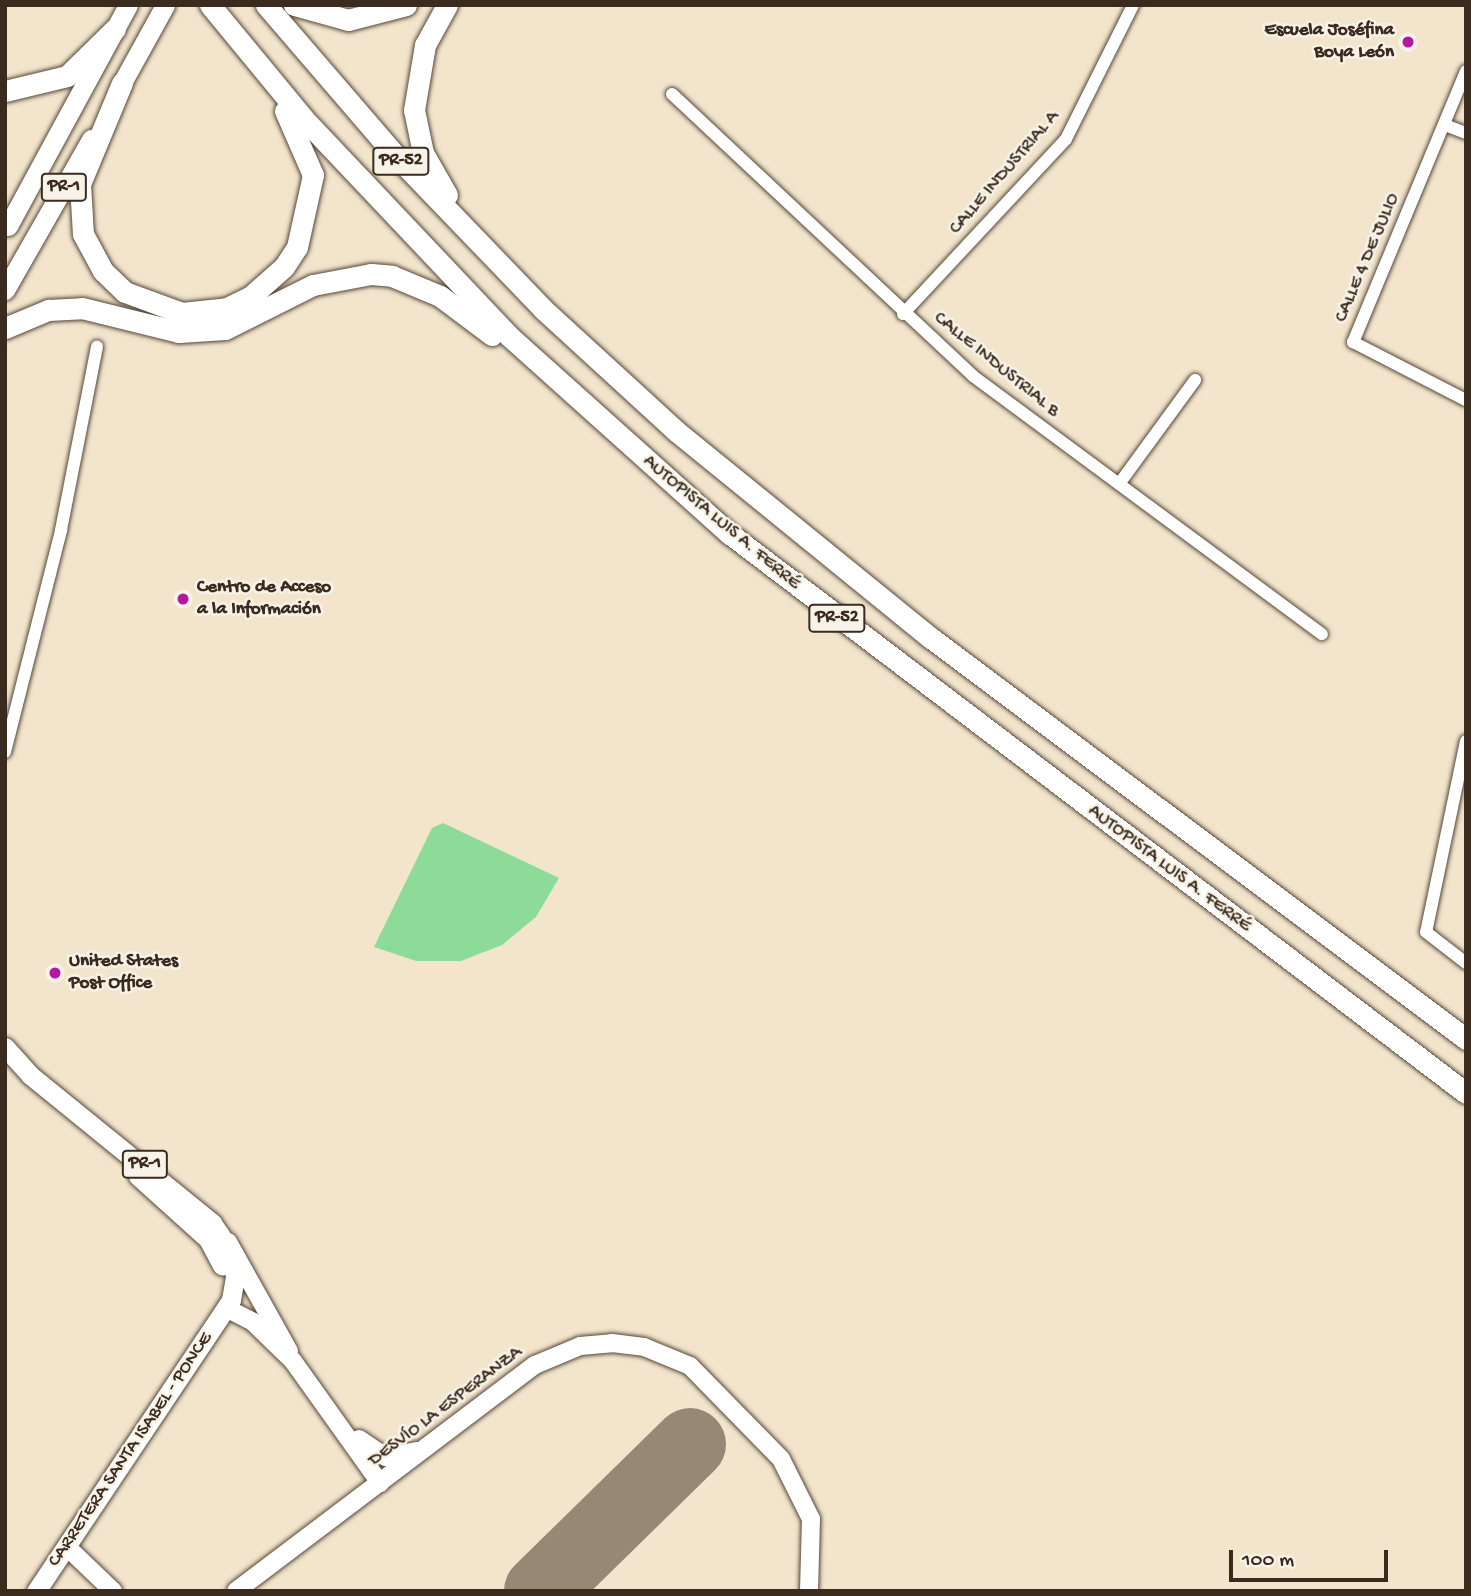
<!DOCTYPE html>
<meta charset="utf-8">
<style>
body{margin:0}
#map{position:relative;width:1471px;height:1596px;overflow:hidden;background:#f2e5cc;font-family:"Gochi Hand",sans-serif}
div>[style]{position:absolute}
.green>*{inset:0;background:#8ddb99}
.runway>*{height:72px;margin:-36px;padding:0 36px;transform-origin:36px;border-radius:36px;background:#968875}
.roads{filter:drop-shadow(0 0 2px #564638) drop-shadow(0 0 2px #564638)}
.minor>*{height:12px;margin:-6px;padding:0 6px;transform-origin:6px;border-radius:6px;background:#fff}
.secondary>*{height:18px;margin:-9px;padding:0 9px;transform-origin:9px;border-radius:9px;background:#fff}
.primary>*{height:19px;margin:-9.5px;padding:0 9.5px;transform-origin:9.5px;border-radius:9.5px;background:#fff}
.trunk>*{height:19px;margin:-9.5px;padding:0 9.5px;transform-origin:9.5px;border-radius:9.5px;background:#fff}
.motorway>*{height:21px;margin:-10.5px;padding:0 10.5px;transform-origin:10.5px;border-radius:10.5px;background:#fff}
.dots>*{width:19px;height:19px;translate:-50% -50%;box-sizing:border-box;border:4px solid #f7f3e8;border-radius:50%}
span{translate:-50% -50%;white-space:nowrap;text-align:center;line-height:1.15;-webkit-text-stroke:5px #f7f3e8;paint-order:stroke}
.shield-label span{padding:2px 5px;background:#f7f3e8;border:2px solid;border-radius:5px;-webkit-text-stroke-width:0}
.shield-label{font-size:18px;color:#3b2a1e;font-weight:700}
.poi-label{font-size:19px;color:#3b2a1e;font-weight:700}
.right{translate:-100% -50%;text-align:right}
.left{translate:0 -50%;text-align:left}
.street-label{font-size:19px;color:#3b2a1e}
.frame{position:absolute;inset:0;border:7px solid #3b2a1e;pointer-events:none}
.scale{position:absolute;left:1229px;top:1550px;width:159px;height:32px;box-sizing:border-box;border:4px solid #3b2a1e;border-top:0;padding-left:9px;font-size:21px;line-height:24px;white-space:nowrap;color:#3b2a1e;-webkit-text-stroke:5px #f7f3e8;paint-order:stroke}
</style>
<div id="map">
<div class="green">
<i style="clip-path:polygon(443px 823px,559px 878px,536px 917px,502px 945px,461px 961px,416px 961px,374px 947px,432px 828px)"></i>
</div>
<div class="runway">
<i style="left:540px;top:1591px;width:210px;rotate:-44.4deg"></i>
</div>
<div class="roads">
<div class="minor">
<i style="left:1466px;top:71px;width:294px;rotate:112.6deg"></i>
<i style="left:1353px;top:342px;width:127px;rotate:27.2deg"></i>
<i style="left:672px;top:94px;width:412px;rotate:43.1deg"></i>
<i style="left:973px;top:376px;width:434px;rotate:36.5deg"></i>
<i style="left:1445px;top:125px;width:22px;rotate:21deg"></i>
<i style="left:903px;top:314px;width:239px;rotate:-47deg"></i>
<i style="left:1066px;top:139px;width:150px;rotate:-63.4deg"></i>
<i style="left:1119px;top:484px;width:129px;rotate:-53.8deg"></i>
<i style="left:1466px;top:741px;width:195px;rotate:101.8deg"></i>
<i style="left:1426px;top:932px;width:51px;rotate:37.8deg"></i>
<i style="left:5px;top:752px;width:229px;rotate:-75.8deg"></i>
<i style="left:61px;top:530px;width:187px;rotate:-78.9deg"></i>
</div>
<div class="secondary">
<i style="left:228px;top:1242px;width:125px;rotate:60.8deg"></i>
<i style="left:226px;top:1308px;width:30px;rotate:27deg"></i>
<i style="left:253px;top:1322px;width:56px;rotate:44.3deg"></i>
<i style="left:293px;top:1361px;width:150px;rotate:54.5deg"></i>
<i style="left:359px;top:1439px;width:32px;rotate:34deg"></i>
<i style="left:386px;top:1457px;width:31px;rotate:-11deg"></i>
<i style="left:67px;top:1547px;width:64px;rotate:43.7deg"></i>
<i style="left:236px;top:1591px;width:375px;rotate:-37.1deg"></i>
<i style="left:535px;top:1365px;width:49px;rotate:-22.9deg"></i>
<i style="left:580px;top:1346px;width:32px;rotate:-5deg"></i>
<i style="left:612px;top:1343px;width:32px;rotate:7deg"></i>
<i style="left:644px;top:1347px;width:50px;rotate:22.4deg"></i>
<i style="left:690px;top:1366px;width:130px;rotate:45.6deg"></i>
<i style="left:781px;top:1459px;width:67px;rotate:63.4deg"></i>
<i style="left:811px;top:1519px;width:72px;rotate:91.6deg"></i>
</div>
<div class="primary">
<i style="left:5px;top:290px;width:174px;rotate:-60.3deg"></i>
<i style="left:5px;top:1047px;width:38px;rotate:48deg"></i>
<i style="left:30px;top:1075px;width:235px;rotate:39.1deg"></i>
<i style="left:212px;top:1223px;width:30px;rotate:56deg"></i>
<i style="left:229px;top:1248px;width:30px;rotate:78deg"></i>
<i style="left:235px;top:1277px;width:23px;rotate:100deg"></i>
<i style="left:231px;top:1300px;width:350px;rotate:123.8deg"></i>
<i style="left:138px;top:1176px;width:94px;rotate:42deg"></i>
<i style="left:208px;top:1239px;width:30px;rotate:62deg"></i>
</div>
<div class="trunk">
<i style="left:122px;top:83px;width:89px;rotate:-61.1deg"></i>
<i style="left:8px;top:226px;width:251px;rotate:-61.5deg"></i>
</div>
<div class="motorway">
<i style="left:210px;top:5px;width:146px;rotate:50.5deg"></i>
<i style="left:303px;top:118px;width:300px;rotate:46.6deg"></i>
<i style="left:509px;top:336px;width:297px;rotate:41.9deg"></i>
<i style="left:730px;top:534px;width:924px;rotate:37.22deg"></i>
<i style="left:266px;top:5px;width:196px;rotate:49.3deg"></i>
<i style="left:394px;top:154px;width:215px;rotate:46.1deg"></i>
<i style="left:543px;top:309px;width:180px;rotate:42.5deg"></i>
<i style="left:676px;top:431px;width:328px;rotate:39.1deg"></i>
<i style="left:931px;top:638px;width:669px;rotate:36.85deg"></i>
<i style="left:294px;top:5px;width:56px;rotate:15.5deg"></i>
<i style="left:348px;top:20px;width:60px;rotate:-14.5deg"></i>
<i style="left:122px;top:83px;width:109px;rotate:112.6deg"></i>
<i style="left:80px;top:184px;width:50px;rotate:86.6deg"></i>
<i style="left:83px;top:234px;width:42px;rotate:61.6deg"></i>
<i style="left:103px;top:271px;width:30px;rotate:44deg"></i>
<i style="left:125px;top:292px;width:61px;rotate:20.2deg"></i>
<i style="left:182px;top:313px;width:45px;rotate:-6.3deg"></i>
<i style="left:227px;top:308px;width:25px;rotate:-26deg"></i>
<i style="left:250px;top:297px;width:45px;rotate:-41.4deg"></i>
<i style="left:284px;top:267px;width:24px;rotate:-57deg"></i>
<i style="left:297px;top:247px;width:74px;rotate:-77.5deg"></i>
<i style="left:313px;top:175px;width:70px;rotate:-113.6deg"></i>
<i style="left:5px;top:91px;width:64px;rotate:-13.6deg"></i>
<i style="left:67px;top:76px;width:67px;rotate:-44.4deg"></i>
<i style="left:447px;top:195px;width:48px;rotate:-119.7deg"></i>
<i style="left:423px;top:153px;width:44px;rotate:-101.8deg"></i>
<i style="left:414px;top:110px;width:66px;rotate:-80.4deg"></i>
<i style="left:425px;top:45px;width:46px;rotate:-61.2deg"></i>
<i style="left:5px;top:328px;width:47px;rotate:-22.7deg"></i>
<i style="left:48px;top:310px;width:34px;rotate:-3deg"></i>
<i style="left:82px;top:308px;width:100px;rotate:13.9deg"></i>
<i style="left:179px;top:332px;width:46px;rotate:-3.7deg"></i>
<i style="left:225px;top:329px;width:98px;rotate:-26.6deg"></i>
<i style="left:313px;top:285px;width:59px;rotate:-10.7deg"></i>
<i style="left:371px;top:274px;width:21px;rotate:5deg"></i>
<i style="left:392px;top:276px;width:52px;rotate:22.6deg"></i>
<i style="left:440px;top:296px;width:65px;rotate:36.9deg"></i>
</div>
</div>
<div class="dots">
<i style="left:1408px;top:42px;background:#b5179e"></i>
<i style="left:183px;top:599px;background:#b5179e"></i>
<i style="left:55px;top:973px;background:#b5179e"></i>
</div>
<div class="shield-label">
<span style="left:401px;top:161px">PR-52</span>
<span style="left:64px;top:187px">PR-1</span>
<span style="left:837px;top:618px">PR-52</span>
<span style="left:145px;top:1164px">PR-1</span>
</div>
<div class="poi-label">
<span class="right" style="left:1394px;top:42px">Escuela Joséfina<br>Boya León</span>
<span class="left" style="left:197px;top:599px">Centro de Acceso<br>a la Información</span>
<span class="left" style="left:69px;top:973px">United States<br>Post Office</span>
</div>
<div class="street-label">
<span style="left:1005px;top:173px;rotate:-49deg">CALLE INDUSTRIAL A</span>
<span style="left:1368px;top:258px;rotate:-67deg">CALLE 4 DE JULIO</span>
<span style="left:996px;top:365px;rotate:39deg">CALLE INDUSTRIAL B</span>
<span style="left:721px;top:523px;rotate:40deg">AUTOPISTA LUIS A. FERRÉ</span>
<span style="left:1169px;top:869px;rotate:37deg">AUTOPISTA LUIS A. FERRÉ</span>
<span style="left:446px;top:1407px;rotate:-37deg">DESVÍO LA ESPERANZA</span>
<span style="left:131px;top:1450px;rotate:-56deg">CARRETERA SANTA ISABEL - PONCE</span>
</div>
<div class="frame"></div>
<div class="scale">100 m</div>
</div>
